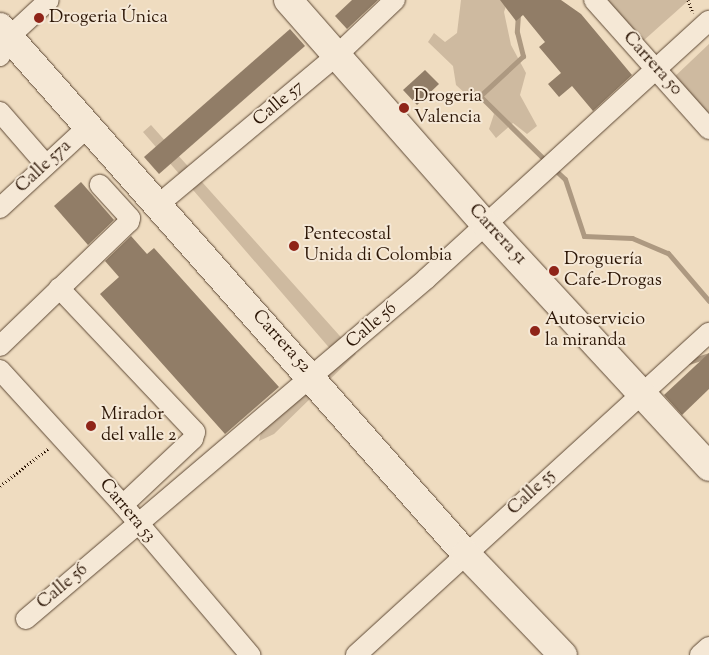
<!DOCTYPE html>
<meta charset="utf-8">
<style>
body{margin:0}
#map{position:relative;width:709px;height:655px;overflow:hidden;background:#efdcc0;font-family:"Sorts Mill Goudy",serif}
div>[style]{position:absolute}
.green>*{inset:0;background:#cebaa0}
.stream>*{height:5px;margin:-2.5px;padding:0 2.5px;transform-origin:2.5px;border-radius:2.5px;background:#ad9981}
.building>*{inset:0;background:#917d67}
.path>*{height:3px;margin-top:-1.5px;transform-origin:0;background:repeating-linear-gradient(90deg,#2c1606 0 1px,transparent 0 3.5px)}
.roads{filter:drop-shadow(0 0 1px #5d4834) drop-shadow(0 0 1px #5d4834)}
.minor>*{height:20px;margin:-10px;padding:0 10px;transform-origin:10px;border-radius:10px;background:#f5e8d6}
.secondary>*{height:28px;margin:-14px;padding:0 14px;transform-origin:14px;border-radius:14px;background:#f5e8d6}
.dots>*{width:14px;height:14px;translate:-50% -50%;box-sizing:border-box;border:2px solid #f5e8d6;border-radius:50%}
span{translate:-50% -50%;white-space:nowrap;text-align:center;line-height:1.15;-webkit-text-stroke:4px #f5e8d6;paint-order:stroke}
.poi-label{font-size:18px;color:#2c1606}
.left{translate:0 -50%;text-align:left}
.street-label{font-size:18px;color:#2c1606}
</style>
<div id="map">
<div class="green">
<i style="clip-path:polygon(461px 0,508px 0,504px 12px,511px 45px,526px 73px,520px 95px,537px 126px,527px 134px,513px 123px,496px 138px,489px 129px,494px 114px,476px 91px,469px 97px,456px 85px,453px 66px,428px 42px,434px 33px,445px 42px,457px 33px)"></i>
<i style="clip-path:polygon(606px 0,689px 0,643px 41px)"></i>
<i style="clip-path:polygon(709px 44px,709px 122px,670px 81px)"></i>
<i style="clip-path:polygon(151px 125px,356px 354px,274px 434px,259px 441px,262px 428px,332px 351px,143px 132px)"></i>
</div>
<div class="stream">
<i style="left:519px;top:0;width:32px;rotate:94deg"></i>
<i style="left:517px;top:32px;width:25px;rotate:76deg"></i>
<i style="left:523px;top:56px;width:59px;rotate:137.1deg"></i>
<i style="left:480px;top:96px;width:94px;rotate:44.6deg"></i>
<i style="left:553px;top:168px;width:16px;rotate:43deg"></i>
<i style="left:565px;top:179px;width:60px;rotate:71.6deg"></i>
<i style="left:584px;top:236px;width:48px;rotate:2.4deg"></i>
<i style="left:632px;top:238px;width:39px;rotate:23deg"></i>
<i style="left:668px;top:253px;width:63px;rotate:49.5deg"></i>
<i style="left:688px;top:362px;width:22px;rotate:-18deg"></i>
</div>
<div class="building">
<i style="clip-path:polygon(352px 0,378px 0,347px 29px,335px 16px)"></i>
<i style="clip-path:polygon(500px 0,561px 0,581px 14px,632px 75px,593px 111px,572px 86px,559px 97px,548px 84px,561px 73px,539px 47px,545px 42px,523px 15px,516px 21px)"></i>
<i style="clip-path:polygon(290px 29px,305px 46px,159px 174px,144px 157px)"></i>
<i style="clip-path:polygon(425px 70px,439px 84px,417px 105px,403px 90px)"></i>
<i style="clip-path:polygon(81px 182px,114px 220px,88px 245px,54px 206px)"></i>
<i style="clip-path:polygon(131px 236px,147px 254px,154px 248px,279px 387px,225px 434px,100px 294px,119px 277px,105px 261px)"></i>
<i style="clip-path:polygon(709px 353px,709px 389px,682px 415px,664px 395px)"></i>
</div>
<div class="path">
<i style="left:688px;top:0;width:14px;rotate:69deg"></i>
<i style="left:0;top:486px;width:62px;rotate:-37.8deg"></i>
</div>
<div class="roads">
<div class="minor">
<i style="left:594px;top:0;width:173px;rotate:48.3deg"></i>
<i style="left:0;top:56px;width:21px;rotate:-65deg"></i>
<i style="left:9px;top:37px;width:54px;rotate:-42.8deg"></i>
<i style="left:0;top:112px;width:70px;rotate:49deg"></i>
<i style="left:159px;top:204px;width:232px;rotate:-39.9deg"></i>
<i style="left:337px;top:55px;width:80px;rotate:-43.5deg"></i>
<i style="left:0;top:208px;width:121px;rotate:-42.7deg"></i>
<i style="left:59px;top:288px;width:198px;rotate:46.6deg"></i>
<i style="left:195px;top:432px;width:7px;rotate:106deg"></i>
<i style="left:193px;top:439px;width:96px;rotate:136.7deg"></i>
<i style="left:0;top:346px;width:179px;rotate:-43.9deg"></i>
<i style="left:129px;top:222px;width:4px;rotate:-76deg"></i>
<i style="left:130px;top:218px;width:45px;rotate:-132.3deg"></i>
<i style="left:0;top:370px;width:183px;rotate:47.7deg"></i>
<i style="left:123px;top:505px;width:197px;rotate:49.7deg"></i>
<i style="left:26px;top:619px;width:525px;rotate:-40.36deg"></i>
<i style="left:426px;top:279px;width:383px;rotate:-42.4deg"></i>
<i style="left:356px;top:655px;width:478px;rotate:-42.4deg"></i>
<i style="left:700px;top:655px;width:12px;rotate:-42deg"></i>
</div>
<div class="secondary">
<i style="left:288px;top:0;width:300px;rotate:48.7deg"></i>
<i style="left:486px;top:225px;width:329px;rotate:47.3deg"></i>
<i style="left:0;top:27px;width:703px;rotate:48.52deg"></i>
<i style="left:466px;top:554px;width:140px;rotate:46.2deg"></i>
</div>
</div>
<div class="dots">
<i style="left:39px;top:18px;background:#8f2418"></i>
<i style="left:404px;top:108px;background:#8f2418"></i>
<i style="left:294px;top:246px;background:#8f2418"></i>
<i style="left:554px;top:271px;background:#8f2418"></i>
<i style="left:535px;top:331px;background:#8f2418"></i>
<i style="left:91px;top:426px;background:#8f2418"></i>
</div>
<div class="poi-label">
<span class="left" style="left:49px;top:18px">Drogeria Única</span>
<span class="left" style="left:414px;top:108px">Drogeria<br>Valencia</span>
<span class="left" style="left:304px;top:246px">Pentecostal<br>Unida di Colombia</span>
<span class="left" style="left:564px;top:271px">Droguería<br>Cafe-Drogas</span>
<span class="left" style="left:545px;top:331px">Autoservicio<br>la miranda</span>
<span class="left" style="left:101px;top:426px">Mirador<br>del valle 2</span>
</div>
<div class="street-label">
<span style="left:652px;top:64px;rotate:48deg">Carrera 50</span>
<span style="left:279px;top:104px;rotate:-40deg">Calle 57</span>
<span style="left:44px;top:167px;rotate:-43deg">Calle 57a</span>
<span style="left:497px;top:235px;rotate:47deg">Carrera 51</span>
<span style="left:372px;top:326px;rotate:-41deg">Calle 56</span>
<span style="left:281px;top:342px;rotate:48deg">Carrera 52</span>
<span style="left:532px;top:493px;rotate:-43deg">Calle 55</span>
<span style="left:127px;top:511px;rotate:50deg">Carrera 53</span>
<span style="left:63px;top:587px;rotate:-40deg">Calle 56</span>
</div>
</div>
